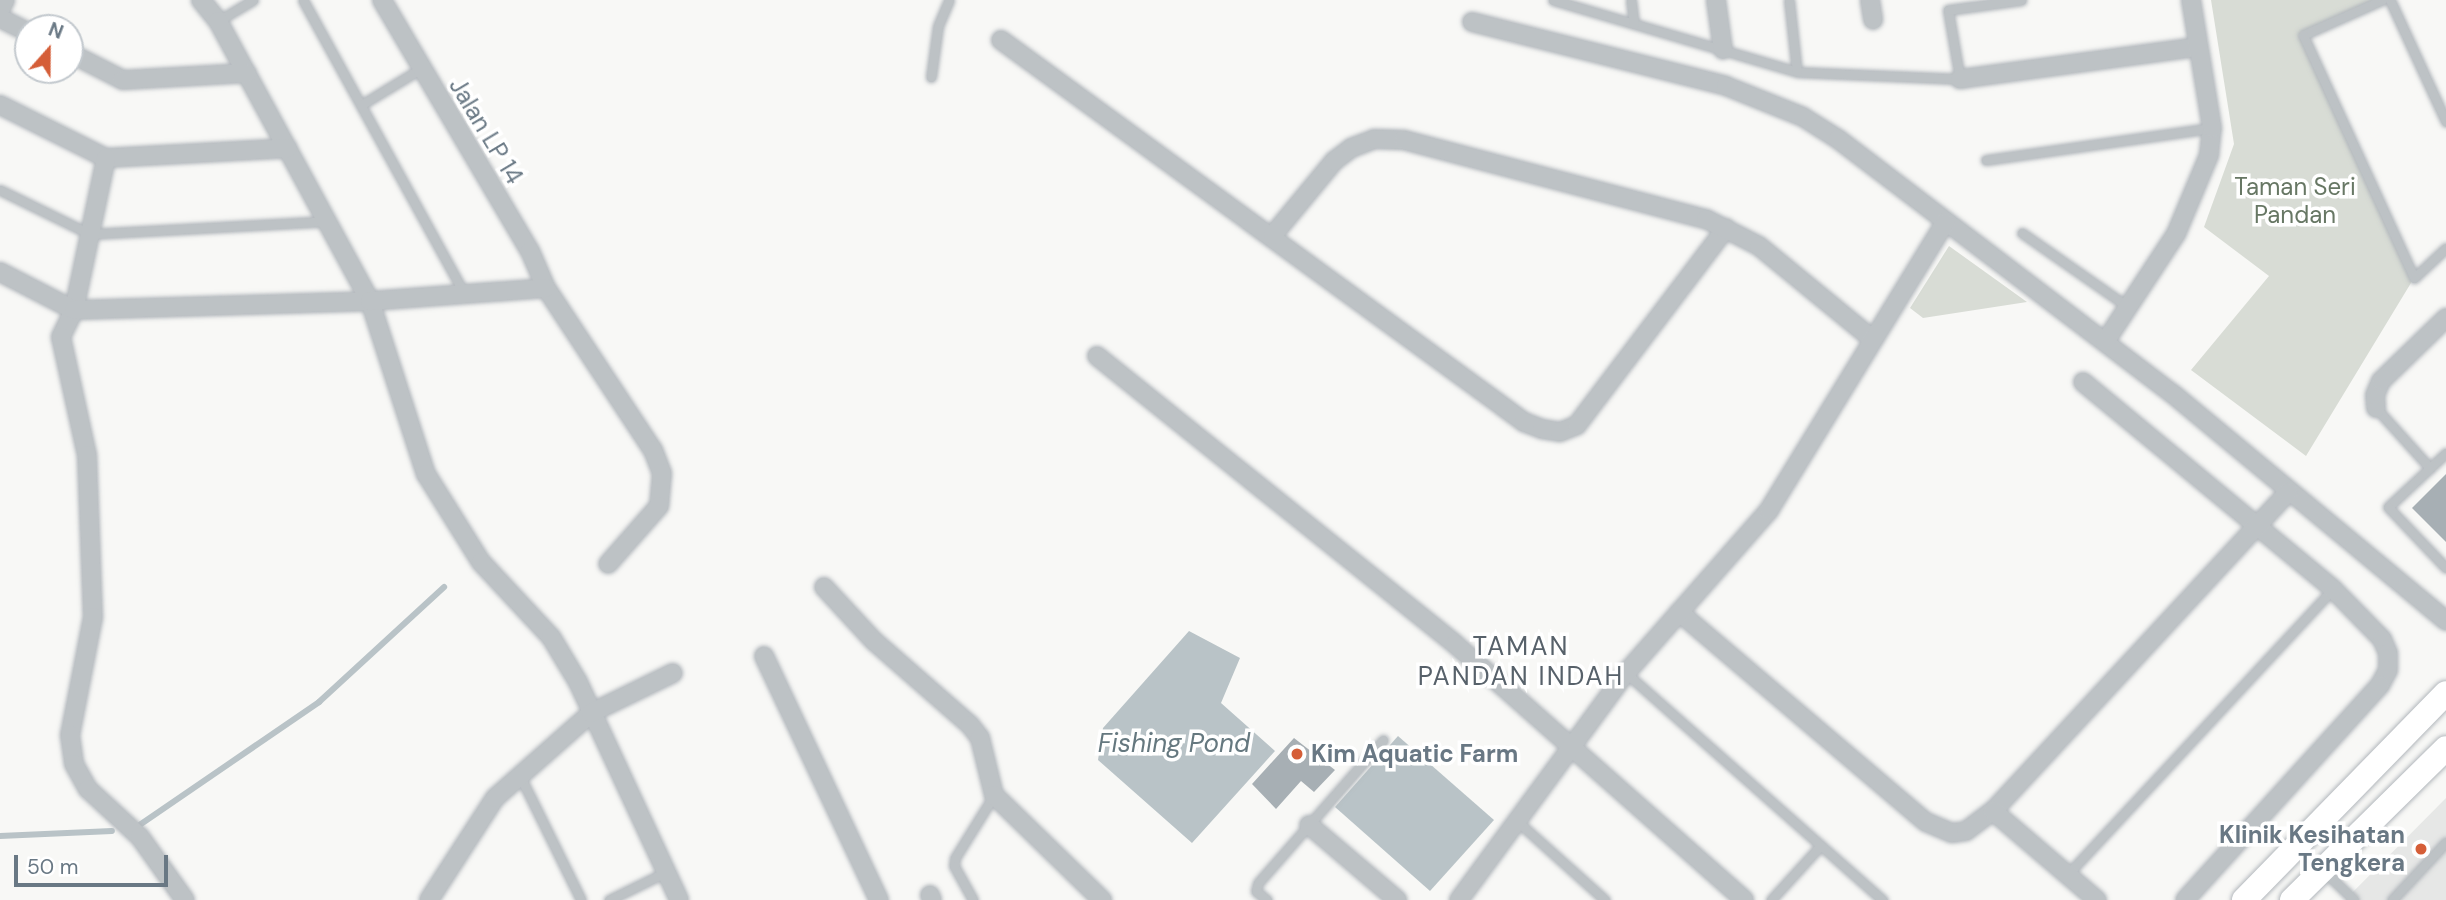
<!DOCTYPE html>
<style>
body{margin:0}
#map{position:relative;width:2446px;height:900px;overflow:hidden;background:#f8f8f6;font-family:"DM Sans",sans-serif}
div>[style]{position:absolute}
.built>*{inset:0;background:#e6e7e6}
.green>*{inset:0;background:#d8dcd5}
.water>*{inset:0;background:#b9c3c7}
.stream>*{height:6px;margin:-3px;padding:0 3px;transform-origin:3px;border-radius:3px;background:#b9c3c7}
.building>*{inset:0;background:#a7afb4}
.roads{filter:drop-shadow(0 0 2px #b2b7bc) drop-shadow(0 0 2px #b2b7bc)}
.lane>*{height:9px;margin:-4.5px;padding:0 4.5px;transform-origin:4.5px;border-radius:4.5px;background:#bdc2c5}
.street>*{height:18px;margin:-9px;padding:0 9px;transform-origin:9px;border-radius:9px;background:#bdc2c5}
.secondary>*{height:24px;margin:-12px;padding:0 12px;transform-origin:12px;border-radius:12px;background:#fff}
.dots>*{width:19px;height:19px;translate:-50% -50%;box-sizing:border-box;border:4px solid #fff;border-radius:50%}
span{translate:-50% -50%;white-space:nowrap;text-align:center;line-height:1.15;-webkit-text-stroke:7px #fff;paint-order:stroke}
.street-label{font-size:24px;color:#697884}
.park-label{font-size:24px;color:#677764}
.poi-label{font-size:24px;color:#697884;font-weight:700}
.left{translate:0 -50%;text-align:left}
.right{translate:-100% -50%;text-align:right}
.neighbourhood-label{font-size:26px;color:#57616a;letter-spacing:2px}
.water-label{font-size:26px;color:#65787f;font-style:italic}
.north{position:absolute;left:14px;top:14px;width:70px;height:70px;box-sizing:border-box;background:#fff;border:2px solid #c3c9ce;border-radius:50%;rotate:21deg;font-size:19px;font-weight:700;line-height:28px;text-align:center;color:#697884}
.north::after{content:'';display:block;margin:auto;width:24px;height:32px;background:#d55e38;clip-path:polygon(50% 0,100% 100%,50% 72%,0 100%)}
.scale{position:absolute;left:14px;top:855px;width:154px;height:32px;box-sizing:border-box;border:4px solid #697884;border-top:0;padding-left:9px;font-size:21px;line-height:24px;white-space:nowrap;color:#697884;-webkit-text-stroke:5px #fff;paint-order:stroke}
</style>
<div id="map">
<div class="built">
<i style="clip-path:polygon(2446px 798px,2446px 900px,2345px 900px)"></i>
</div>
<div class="green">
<i style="clip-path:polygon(2211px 0,2380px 0,2303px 35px,2414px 278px,2306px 456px,2191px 370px,2269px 276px,2204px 227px,2234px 144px)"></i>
<i style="clip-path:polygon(1949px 246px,2027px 302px,1923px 318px,1910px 308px)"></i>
</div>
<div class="water">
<i style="clip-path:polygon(1189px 631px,1240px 658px,1221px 703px,1275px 751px,1192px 843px,1098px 760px,1103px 728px)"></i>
<i style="clip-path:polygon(1398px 736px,1494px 820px,1430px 891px,1335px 807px)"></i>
</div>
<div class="stream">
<i style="left:141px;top:824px;width:216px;rotate:-34.4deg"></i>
<i style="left:319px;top:702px;width:170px;rotate:-42.6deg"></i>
<i style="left:0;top:836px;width:112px;rotate:-2.6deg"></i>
</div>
<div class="building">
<i style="clip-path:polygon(2446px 474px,2446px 542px,2412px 508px)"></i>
<i style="clip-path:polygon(1294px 738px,1335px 770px,1314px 792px,1301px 781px,1276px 809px,1252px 784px)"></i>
</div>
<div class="roads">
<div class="lane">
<i style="left:303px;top:0;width:337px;rotate:61.2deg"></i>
<i style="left:1553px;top:0;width:254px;rotate:16.4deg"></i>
<i style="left:1797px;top:72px;width:163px;rotate:2.5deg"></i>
<i style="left:1960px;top:79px;width:70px;rotate:-99.9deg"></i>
<i style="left:1948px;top:10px;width:74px;rotate:-7.8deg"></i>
<i style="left:1631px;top:0;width:24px;rotate:83deg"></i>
<i style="left:1789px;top:0;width:72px;rotate:83.7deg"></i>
<i style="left:2382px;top:0;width:86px;rotate:156.1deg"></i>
<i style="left:2303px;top:35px;width:267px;rotate:65.4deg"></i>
<i style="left:2414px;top:278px;width:44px;rotate:-43.2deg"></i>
<i style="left:2390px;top:0;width:134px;rotate:65.3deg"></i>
<i style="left:218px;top:21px;width:41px;rotate:-31deg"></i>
<i style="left:931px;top:77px;width:51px;rotate:-82.2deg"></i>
<i style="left:938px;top:26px;width:28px;rotate:-67deg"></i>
<i style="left:361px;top:105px;width:69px;rotate:-31.4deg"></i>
<i style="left:1986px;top:160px;width:228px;rotate:-8.1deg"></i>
<i style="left:0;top:190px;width:100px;rotate:26.1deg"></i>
<i style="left:90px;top:234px;width:237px;rotate:-3.1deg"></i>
<i style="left:2022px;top:233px;width:129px;rotate:34.9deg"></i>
<i style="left:2376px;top:408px;width:81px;rotate:48deg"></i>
<i style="left:2446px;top:453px;width:79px;rotate:137deg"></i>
<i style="left:2388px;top:507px;width:84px;rotate:46.4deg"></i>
<i style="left:1626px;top:673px;width:343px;rotate:41.5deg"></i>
<i style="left:520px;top:776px;width:138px;rotate:63.8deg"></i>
<i style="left:1517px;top:821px;width:118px;rotate:41.9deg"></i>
<i style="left:2325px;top:872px;width:40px;rotate:44deg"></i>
<i style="left:2068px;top:874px;width:389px;rotate:-47.1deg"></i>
<i style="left:609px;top:900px;width:64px;rotate:-26.2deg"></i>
<i style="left:973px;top:900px;width:39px;rotate:-119deg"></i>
<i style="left:954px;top:866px;width:8px;rotate:-83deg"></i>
<i style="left:955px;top:858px;width:74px;rotate:-58.2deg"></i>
<i style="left:1267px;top:900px;width:14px;rotate:-141deg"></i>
<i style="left:1256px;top:891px;width:8px;rotate:-76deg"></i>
<i style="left:1258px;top:883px;width:190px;rotate:-48.8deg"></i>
<i style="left:1771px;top:900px;width:74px;rotate:-47.7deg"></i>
<i style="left:2392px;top:900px;width:79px;rotate:-47deg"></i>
</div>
<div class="street">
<i style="left:201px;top:0;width:27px;rotate:51deg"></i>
<i style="left:218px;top:21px;width:319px;rotate:61.5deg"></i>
<i style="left:370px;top:301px;width:182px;rotate:72.1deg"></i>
<i style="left:426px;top:474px;width:104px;rotate:58deg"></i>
<i style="left:481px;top:562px;width:103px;rotate:47deg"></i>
<i style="left:551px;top:637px;width:52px;rotate:59deg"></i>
<i style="left:578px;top:682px;width:240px;rotate:65.1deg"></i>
<i style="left:382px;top:0;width:291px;rotate:59.5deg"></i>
<i style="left:530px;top:251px;width:40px;rotate:66.6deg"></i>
<i style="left:546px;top:288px;width:194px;rotate:56.6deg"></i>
<i style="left:653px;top:450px;width:25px;rotate:69deg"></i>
<i style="left:662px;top:473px;width:33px;rotate:95deg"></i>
<i style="left:659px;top:506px;width:77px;rotate:131.3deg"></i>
<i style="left:1716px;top:0;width:50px;rotate:82deg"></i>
<i style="left:1870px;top:0;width:20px;rotate:81deg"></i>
<i style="left:0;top:10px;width:11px;rotate:-63deg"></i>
<i style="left:0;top:18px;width:31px;rotate:27deg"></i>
<i style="left:1472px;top:22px;width:262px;rotate:14.1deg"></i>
<i style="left:1726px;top:86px;width:83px;rotate:21.9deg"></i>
<i style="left:1803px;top:117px;width:41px;rotate:32.2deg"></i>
<i style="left:1838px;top:139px;width:421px;rotate:37.3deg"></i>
<i style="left:2173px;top:394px;width:355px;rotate:39.7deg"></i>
<i style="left:1001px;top:40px;width:648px;rotate:36.14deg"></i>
<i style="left:1524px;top:422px;width:19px;rotate:21deg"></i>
<i style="left:1542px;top:429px;width:18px;rotate:9deg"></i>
<i style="left:1560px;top:432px;width:18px;rotate:-22deg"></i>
<i style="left:1577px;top:425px;width:247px;rotate:-52.9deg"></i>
<i style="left:70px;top:53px;width:59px;rotate:27deg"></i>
<i style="left:123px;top:80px;width:124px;rotate:-3.2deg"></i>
<i style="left:1960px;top:79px;width:240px;rotate:-7.7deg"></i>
<i style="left:0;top:105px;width:119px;rotate:26.6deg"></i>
<i style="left:106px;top:158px;width:182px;rotate:-3.1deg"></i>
<i style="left:106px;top:158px;width:155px;rotate:101.9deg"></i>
<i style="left:74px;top:310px;width:30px;rotate:116deg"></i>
<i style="left:61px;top:337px;width:121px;rotate:77.6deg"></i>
<i style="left:87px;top:455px;width:162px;rotate:87.9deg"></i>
<i style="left:93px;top:617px;width:120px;rotate:101deg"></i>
<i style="left:70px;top:735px;width:29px;rotate:82deg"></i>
<i style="left:74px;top:764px;width:29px;rotate:61deg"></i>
<i style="left:88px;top:789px;width:71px;rotate:42.7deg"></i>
<i style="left:140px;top:837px;width:77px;rotate:54.5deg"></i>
<i style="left:1273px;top:235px;width:96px;rotate:-50.5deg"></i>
<i style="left:1334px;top:161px;width:21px;rotate:-37deg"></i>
<i style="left:1351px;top:148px;width:25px;rotate:-21deg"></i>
<i style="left:1374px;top:139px;width:30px;rotate:2deg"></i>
<i style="left:1404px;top:140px;width:312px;rotate:14.7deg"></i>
<i style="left:1706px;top:219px;width:59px;rotate:27deg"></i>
<i style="left:1759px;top:246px;width:145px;rotate:39.4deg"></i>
<i style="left:0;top:272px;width:83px;rotate:27.2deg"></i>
<i style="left:74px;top:310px;width:296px;rotate:-1.7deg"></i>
<i style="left:370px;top:301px;width:176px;rotate:-4.2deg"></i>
<i style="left:2105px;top:342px;width:129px;rotate:-56.7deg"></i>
<i style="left:2176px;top:234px;width:86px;rotate:-67.3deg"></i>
<i style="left:2209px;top:155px;width:27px;rotate:-84deg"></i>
<i style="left:2212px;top:128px;width:130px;rotate:-99.3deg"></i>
<i style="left:1097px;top:356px;width:459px;rotate:38.8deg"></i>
<i style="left:1455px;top:644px;width:386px;rotate:41.5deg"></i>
<i style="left:2083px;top:382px;width:325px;rotate:39.6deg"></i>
<i style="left:2333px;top:589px;width:70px;rotate:45.6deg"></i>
<i style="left:2382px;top:639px;width:15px;rotate:67deg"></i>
<i style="left:2388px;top:653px;width:17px;rotate:90deg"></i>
<i style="left:2388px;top:670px;width:17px;rotate:118deg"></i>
<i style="left:2380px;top:685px;width:290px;rotate:132.2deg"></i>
<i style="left:2376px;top:408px;width:13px;rotate:-94deg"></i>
<i style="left:2375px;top:395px;width:15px;rotate:-67deg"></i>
<i style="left:2381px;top:381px;width:91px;rotate:-44.1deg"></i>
<i style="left:824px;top:587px;width:74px;rotate:47.2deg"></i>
<i style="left:874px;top:641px;width:128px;rotate:41.2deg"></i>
<i style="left:970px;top:725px;width:16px;rotate:52deg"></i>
<i style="left:980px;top:738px;width:59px;rotate:76.2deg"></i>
<i style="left:994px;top:795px;width:151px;rotate:44.2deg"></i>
<i style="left:1679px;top:612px;width:324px;rotate:40.4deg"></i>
<i style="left:1926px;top:822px;width:28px;rotate:23deg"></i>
<i style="left:1952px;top:833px;width:14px;rotate:-8deg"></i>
<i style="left:1966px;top:831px;width:34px;rotate:-37deg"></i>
<i style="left:1993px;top:811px;width:434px;rotate:-47.2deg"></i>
<i style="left:764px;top:656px;width:270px;rotate:64.8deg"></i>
<i style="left:1993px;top:811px;width:137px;rotate:40.6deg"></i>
<i style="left:1309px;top:825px;width:116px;rotate:40.4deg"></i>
<i style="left:930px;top:895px;width:5px;rotate:68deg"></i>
<i style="left:429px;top:900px;width:121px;rotate:-57.1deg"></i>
<i style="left:495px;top:798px;width:128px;rotate:-41.5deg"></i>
<i style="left:591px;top:713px;width:91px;rotate:-26deg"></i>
<i style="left:1459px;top:900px;width:282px;rotate:-53.7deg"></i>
<i style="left:1626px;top:673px;width:217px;rotate:-48.7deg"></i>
<i style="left:1769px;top:510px;width:337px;rotate:-58.5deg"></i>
</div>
<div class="secondary">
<i style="left:2244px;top:900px;width:289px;rotate:-45.7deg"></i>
<i style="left:2292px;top:900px;width:216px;rotate:-44.6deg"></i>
</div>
</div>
<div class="dots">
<i style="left:1297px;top:754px;background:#d55e38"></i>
<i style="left:2421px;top:849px;background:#d55e38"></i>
</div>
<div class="street-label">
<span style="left:486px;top:131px;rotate:59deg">Jalan LP 14</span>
</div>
<div class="park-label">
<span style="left:2295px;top:201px">Taman Seri<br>Pandan</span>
</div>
<div class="poi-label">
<span class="left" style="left:1311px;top:754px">Kim Aquatic Farm</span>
<span class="right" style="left:2405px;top:849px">Klinik Kesihatan<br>Tengkera</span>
</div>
<div class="neighbourhood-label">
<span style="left:1521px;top:662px">TAMAN<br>PANDAN INDAH</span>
</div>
<div class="water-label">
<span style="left:1174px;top:744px">Fishing Pond</span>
</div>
<div class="north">N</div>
<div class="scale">50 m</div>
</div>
